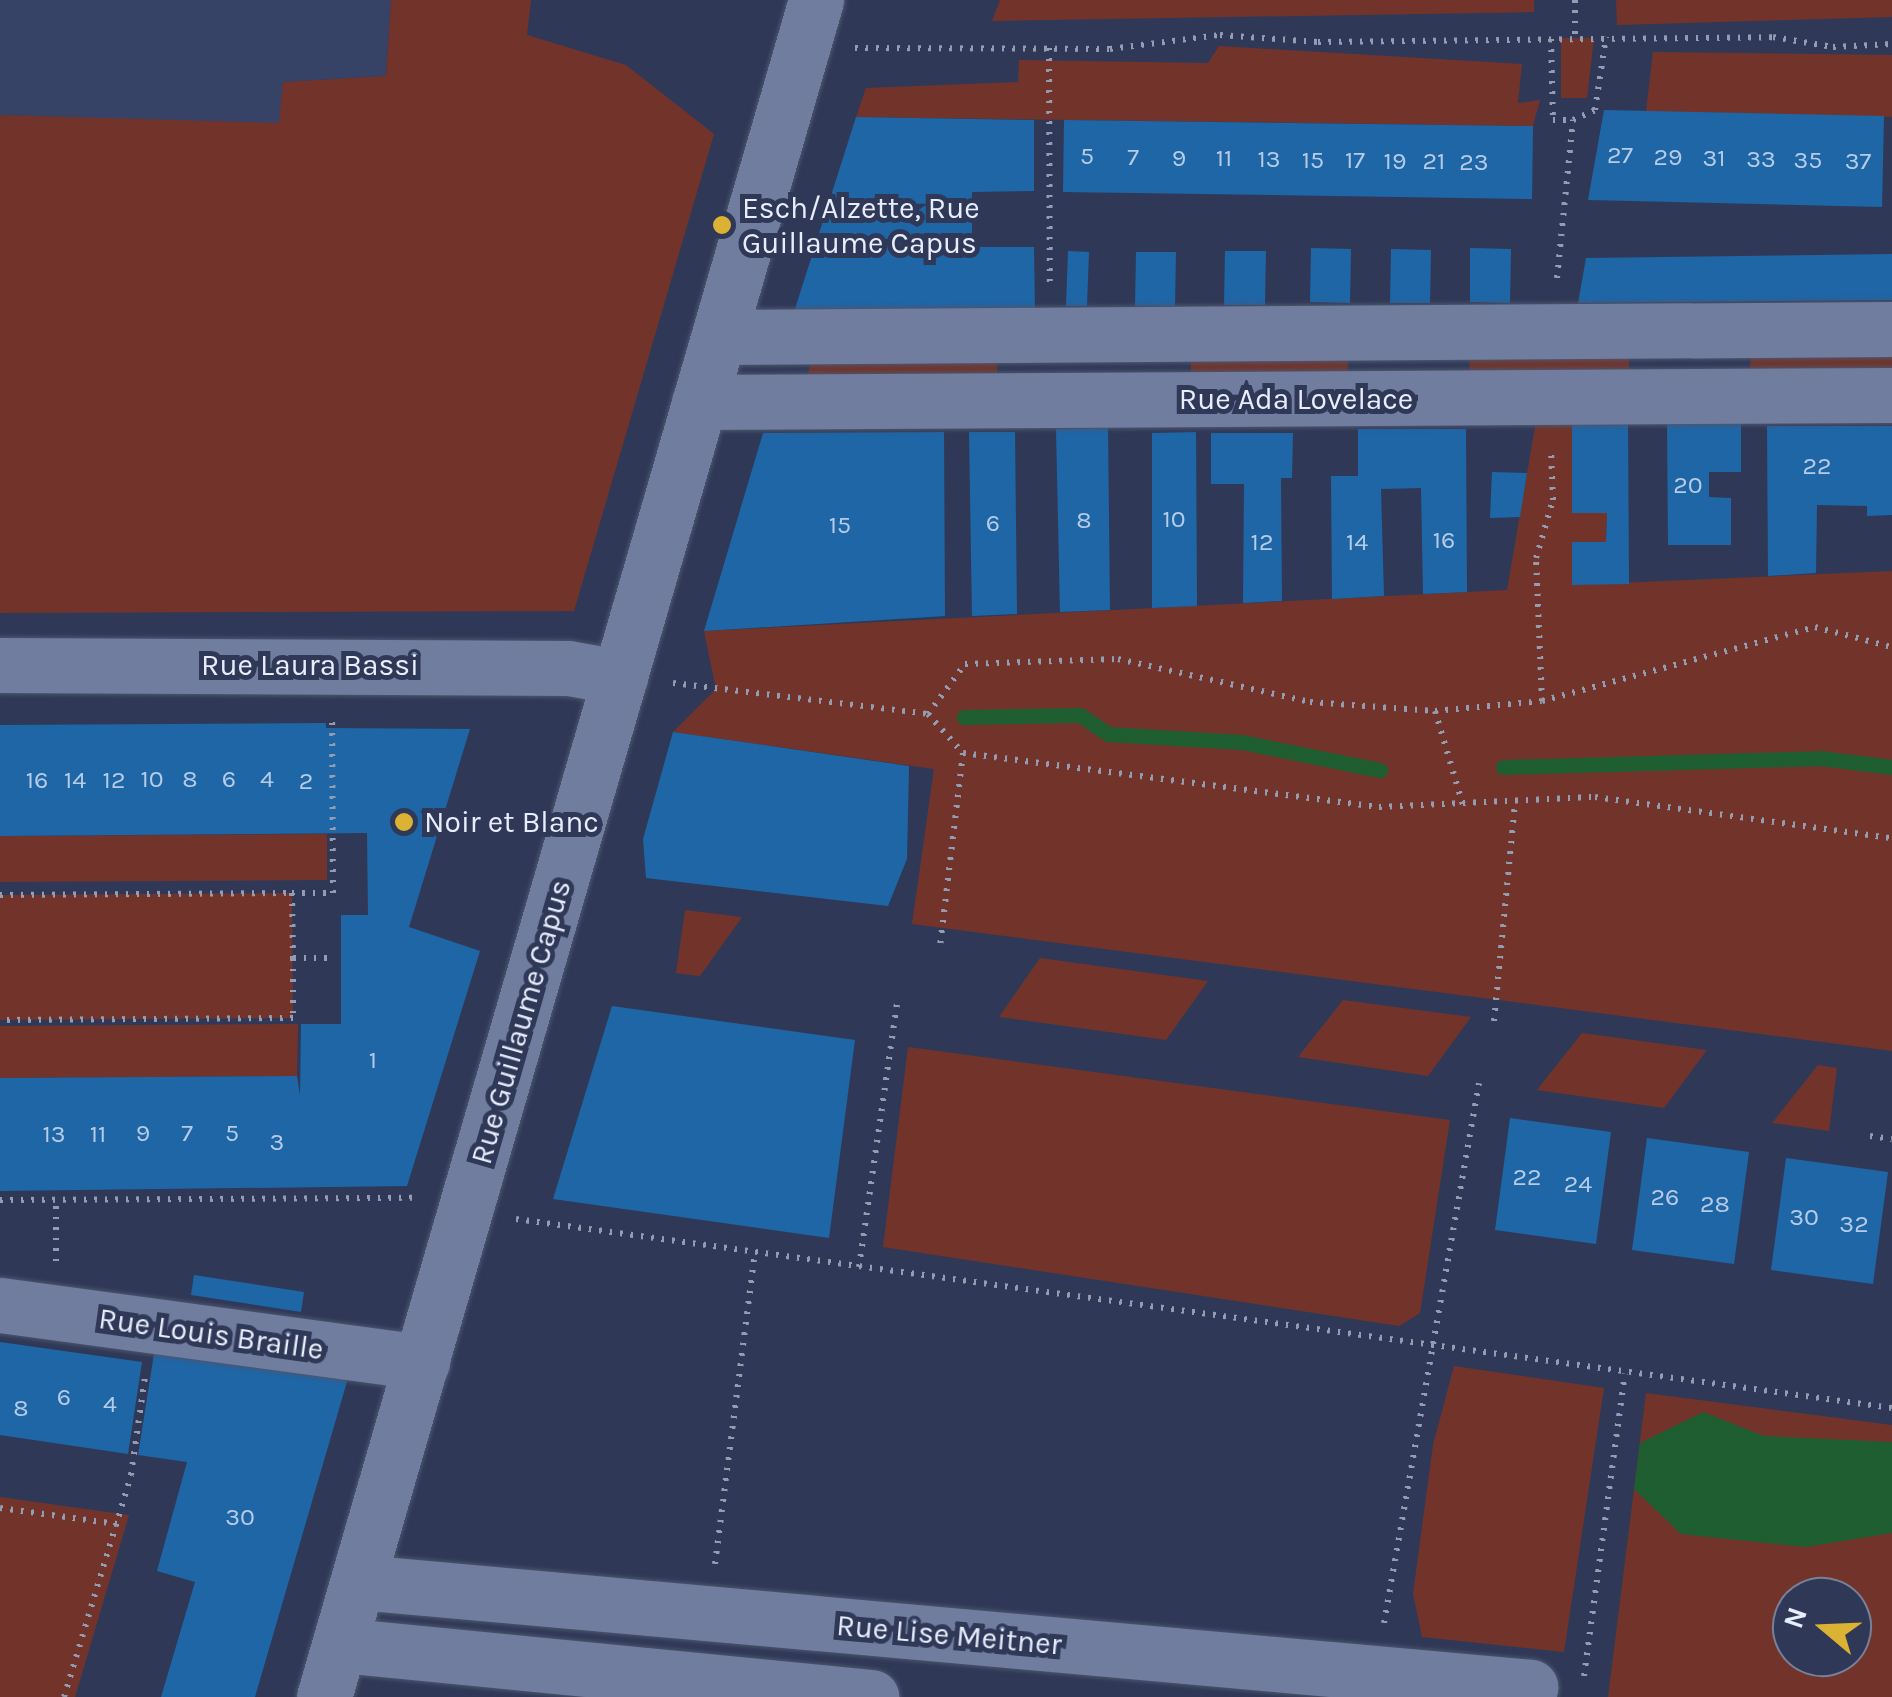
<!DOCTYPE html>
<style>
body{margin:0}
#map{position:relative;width:1892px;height:1697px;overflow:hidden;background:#2f3957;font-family:Karla,sans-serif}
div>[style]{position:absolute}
.built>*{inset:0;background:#364266}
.green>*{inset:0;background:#72342a}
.water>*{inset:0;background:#1e5e31}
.stream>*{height:15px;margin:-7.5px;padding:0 7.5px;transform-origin:7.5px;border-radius:7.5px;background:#1e5e31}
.building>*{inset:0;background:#1f66a6}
.path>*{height:6px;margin-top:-3px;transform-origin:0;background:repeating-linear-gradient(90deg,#949cb2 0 2.5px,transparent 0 10.5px)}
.roads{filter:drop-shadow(0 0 2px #4e556e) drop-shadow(0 0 2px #4e556e)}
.minor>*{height:55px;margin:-27.5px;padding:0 27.5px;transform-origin:27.5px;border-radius:27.5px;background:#717d9f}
.dots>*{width:28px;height:28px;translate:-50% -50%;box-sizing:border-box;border:5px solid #2f3957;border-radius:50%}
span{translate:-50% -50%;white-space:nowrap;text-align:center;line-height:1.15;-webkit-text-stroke:10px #2f3957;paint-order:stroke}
.number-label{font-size:25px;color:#b5cbe7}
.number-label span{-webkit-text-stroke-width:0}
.poi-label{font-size:30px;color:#e7edfd}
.left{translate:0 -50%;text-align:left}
.street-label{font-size:30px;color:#e7edfd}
.north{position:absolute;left:1772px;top:1577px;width:100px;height:100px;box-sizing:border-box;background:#2f3957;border:2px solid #798199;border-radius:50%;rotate:289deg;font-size:28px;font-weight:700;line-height:40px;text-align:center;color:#e7edfd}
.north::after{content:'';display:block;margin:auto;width:35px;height:45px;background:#dbb233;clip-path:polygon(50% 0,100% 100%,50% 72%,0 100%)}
</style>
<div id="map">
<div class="built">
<i style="clip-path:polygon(0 0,391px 0,386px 76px,283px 82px,280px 124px,0 115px)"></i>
</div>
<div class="green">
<i style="clip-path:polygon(391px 0,531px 0,527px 35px,626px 65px,714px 134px,574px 611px,0 613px,0 115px,279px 123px,283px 82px,386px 76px)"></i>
<i style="clip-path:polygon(1000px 0,1534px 0,1534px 12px,992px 21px)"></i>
<i style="clip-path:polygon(1616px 0,1892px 0,1892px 17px,1617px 25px)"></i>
<i style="clip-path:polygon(1561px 38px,1594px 38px,1587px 98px,1561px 98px)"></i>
<i style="clip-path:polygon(1219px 46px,1522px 64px,1518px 103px,1540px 100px,1533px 126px,856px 117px,866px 88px,1018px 82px,1019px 60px,1208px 63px)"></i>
<i style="clip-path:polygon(1653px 52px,1892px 55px,1892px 117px,1646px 111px)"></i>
<i style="clip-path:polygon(1892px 344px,1892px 383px,1750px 384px,1750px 345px)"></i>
<i style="clip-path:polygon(1629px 346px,1629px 385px,1470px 386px,1469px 347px)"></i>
<i style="clip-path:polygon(1348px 347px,1348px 386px,1191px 387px,1191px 348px)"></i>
<i style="clip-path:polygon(997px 349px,997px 388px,803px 389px,815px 350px)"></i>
<i style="clip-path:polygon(1536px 421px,1572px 422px,1572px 513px,1607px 513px,1606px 542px,1573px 585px,1892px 571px,1892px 1051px,912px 924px,934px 769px,673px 732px,716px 689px,704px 631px,1507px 590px)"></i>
<i style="clip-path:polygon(327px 834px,327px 880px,0 882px,0 836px)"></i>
<i style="clip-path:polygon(292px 893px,293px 1018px,0 1020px,0 895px)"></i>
<i style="clip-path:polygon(685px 910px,742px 917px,700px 976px,676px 973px)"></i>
<i style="clip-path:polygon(1040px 958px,1208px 981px,1166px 1040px,999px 1017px)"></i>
<i style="clip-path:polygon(1343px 1000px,1471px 1017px,1428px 1076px,1298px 1057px)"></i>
<i style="clip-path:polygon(298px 1024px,297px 1076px,0 1078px,0 1026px)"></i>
<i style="clip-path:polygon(1582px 1033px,1707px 1050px,1664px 1108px,1537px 1090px)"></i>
<i style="clip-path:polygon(908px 1047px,1450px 1120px,1420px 1313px,1399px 1326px,883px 1247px)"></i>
<i style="clip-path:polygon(1818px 1065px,1837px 1068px,1829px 1131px,1772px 1123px)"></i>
<i style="clip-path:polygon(1454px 1366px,1604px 1388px,1564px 1652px,1422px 1637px,1413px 1594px,1433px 1445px)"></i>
<i style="clip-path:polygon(evenodd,1646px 1393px,1892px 1425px,1892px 1697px,1608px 1697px,1646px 1393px,1792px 1597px,1852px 1597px,1852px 1657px,1792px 1657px,1792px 1597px)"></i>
<i style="clip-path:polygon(0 1497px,129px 1515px,75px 1697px,0 1697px)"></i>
</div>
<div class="water">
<i style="clip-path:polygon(1703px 1412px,1764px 1436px,1892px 1442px,1892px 1533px,1805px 1547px,1681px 1534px,1634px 1489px,1640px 1443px)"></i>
</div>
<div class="stream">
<i style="left:964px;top:717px;width:116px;rotate:-1deg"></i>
<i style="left:1080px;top:715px;width:34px;rotate:34deg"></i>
<i style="left:1108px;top:734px;width:134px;rotate:3.4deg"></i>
<i style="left:1242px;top:742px;width:141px;rotate:11.5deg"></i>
<i style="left:1503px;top:767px;width:317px;rotate:-1.6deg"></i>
<i style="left:1820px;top:758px;width:73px;rotate:7.1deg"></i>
</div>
<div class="building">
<i style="clip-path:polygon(1604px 110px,1884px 116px,1882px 207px,1588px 200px)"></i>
<i style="clip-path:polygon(856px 117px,1034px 120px,1034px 191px,972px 192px,972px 247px,1034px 247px,1035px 310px,794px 312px)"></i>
<i style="clip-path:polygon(1064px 120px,1533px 126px,1532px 199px,1063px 192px)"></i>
<i style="clip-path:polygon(1311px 248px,1351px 249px,1350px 303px,1310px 302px)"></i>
<i style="clip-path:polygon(1470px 248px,1511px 249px,1510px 303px,1470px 302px)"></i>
<i style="clip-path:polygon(1391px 249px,1431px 250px,1430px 303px,1390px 303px)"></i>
<i style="clip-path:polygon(1068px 251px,1089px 252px,1087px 306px,1066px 306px)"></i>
<i style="clip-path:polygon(1225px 251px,1266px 251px,1265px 305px,1224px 305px)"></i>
<i style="clip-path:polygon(1136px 252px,1176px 252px,1175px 306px,1135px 306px)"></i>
<i style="clip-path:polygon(1892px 254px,1892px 300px,1578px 303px,1586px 258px)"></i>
<i style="clip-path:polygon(1667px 421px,1741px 421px,1741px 472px,1709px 472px,1709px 497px,1731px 498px,1731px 545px,1668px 545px)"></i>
<i style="clip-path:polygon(1572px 422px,1628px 423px,1629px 584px,1572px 585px,1572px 542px,1606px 542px,1607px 513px,1572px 513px)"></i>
<i style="clip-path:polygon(1767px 426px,1892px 426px,1892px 515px,1867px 516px,1867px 506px,1817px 505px,1816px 573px,1768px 576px)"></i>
<i style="clip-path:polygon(1108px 428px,1110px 610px,1060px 612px,1056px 429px)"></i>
<i style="clip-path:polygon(1358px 429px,1466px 429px,1467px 592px,1423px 594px,1421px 488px,1381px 489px,1384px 596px,1332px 599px,1331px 476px,1358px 476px)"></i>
<i style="clip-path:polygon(944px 432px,945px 616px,704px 631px,763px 433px)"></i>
<i style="clip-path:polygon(969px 432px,1015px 432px,1017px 614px,972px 616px)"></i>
<i style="clip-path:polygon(1196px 432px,1197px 606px,1152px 608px,1152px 433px)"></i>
<i style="clip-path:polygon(1211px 433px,1293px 433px,1292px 478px,1281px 478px,1282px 601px,1243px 603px,1244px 484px,1211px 484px)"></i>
<i style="clip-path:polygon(1492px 472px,1527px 473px,1520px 517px,1490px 518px)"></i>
<i style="clip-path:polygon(326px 723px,326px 728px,470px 729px,409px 927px,480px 951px,407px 1186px,0 1191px,0 1078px,297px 1076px,300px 1095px,301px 1024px,341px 1024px,341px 915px,368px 915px,367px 833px,0 836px,0 725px)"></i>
<i style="clip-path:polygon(673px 732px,909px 766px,907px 859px,888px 906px,646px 878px,643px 839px)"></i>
<i style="clip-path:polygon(612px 1006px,855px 1040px,829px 1238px,553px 1199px)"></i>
<i style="clip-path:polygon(1510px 1118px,1611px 1132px,1596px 1244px,1495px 1230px)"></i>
<i style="clip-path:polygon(1647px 1138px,1749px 1152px,1734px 1264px,1632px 1250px)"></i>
<i style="clip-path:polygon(1786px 1158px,1888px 1172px,1873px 1284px,1771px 1270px)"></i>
<i style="clip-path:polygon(194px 1275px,304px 1292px,301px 1312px,191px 1295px)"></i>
<i style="clip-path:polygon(156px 1341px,351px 1368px,255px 1697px,161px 1697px,195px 1582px,157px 1571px,187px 1462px,138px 1455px)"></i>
<i style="clip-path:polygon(0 1342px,142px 1362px,128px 1454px,0 1435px)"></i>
</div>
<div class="path">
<i style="left:1575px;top:0;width:38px;rotate:90deg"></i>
<i style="left:1551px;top:39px;width:81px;rotate:88.6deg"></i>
<i style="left:1553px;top:120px;width:20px"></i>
<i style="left:1573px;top:120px;width:24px;rotate:-24deg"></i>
<i style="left:1595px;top:110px;width:74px;rotate:-81.4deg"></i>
<i style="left:855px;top:48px;width:255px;rotate:0.2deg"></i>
<i style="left:1110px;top:49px;width:111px;rotate:-7.3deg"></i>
<i style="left:1220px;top:35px;width:98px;rotate:4.1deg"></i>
<i style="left:1318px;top:42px;width:455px;rotate:-0.6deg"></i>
<i style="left:1773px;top:37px;width:61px;rotate:9.5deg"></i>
<i style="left:1833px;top:47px;width:59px;rotate:-2.9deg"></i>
<i style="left:1049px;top:48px;width:234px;rotate:89.8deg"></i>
<i style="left:1557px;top:278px;width:159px;rotate:-84.2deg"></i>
<i style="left:673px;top:683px;width:257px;rotate:6.9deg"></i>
<i style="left:928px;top:714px;width:62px;rotate:-53.5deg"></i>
<i style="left:965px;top:664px;width:153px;rotate:-1.9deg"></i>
<i style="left:1118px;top:659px;width:197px;rotate:12.6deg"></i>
<i style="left:1310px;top:702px;width:125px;rotate:4.1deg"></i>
<i style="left:1435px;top:711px;width:107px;rotate:-5.3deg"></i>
<i style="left:1542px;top:701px;width:283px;rotate:-15.2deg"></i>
<i style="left:1815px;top:627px;width:80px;rotate:14.6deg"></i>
<i style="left:1542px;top:701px;width:143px;rotate:-92.4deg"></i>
<i style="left:1536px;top:558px;width:60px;rotate:-73.7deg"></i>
<i style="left:1553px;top:500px;width:50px;rotate:-92.3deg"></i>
<i style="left:1435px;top:711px;width:101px;rotate:73.4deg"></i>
<i style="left:928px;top:714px;width:52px;rotate:48.1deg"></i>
<i style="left:963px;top:753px;width:193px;rotate:96.8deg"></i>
<i style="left:963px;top:753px;width:419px;rotate:7.4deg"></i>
<i style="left:1379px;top:807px;width:216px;rotate:-2.7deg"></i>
<i style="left:1595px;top:797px;width:300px;rotate:7.9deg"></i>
<i style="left:292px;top:893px;width:41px"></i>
<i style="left:333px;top:893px;width:174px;rotate:-90.3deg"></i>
<i style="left:0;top:895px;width:292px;rotate:-0.4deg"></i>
<i style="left:292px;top:893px;width:65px;rotate:89.1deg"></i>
<i style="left:293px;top:958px;width:60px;rotate:90deg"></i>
<i style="left:293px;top:1018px;width:293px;rotate:179.6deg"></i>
<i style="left:293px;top:958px;width:40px"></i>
<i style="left:1494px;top:1021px;width:218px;rotate:-84.5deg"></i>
<i style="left:1870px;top:1136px;width:22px;rotate:8deg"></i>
<i style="left:0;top:1200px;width:414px;rotate:-0.3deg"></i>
<i style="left:516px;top:1219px;width:1389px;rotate:7.82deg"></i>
<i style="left:56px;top:1261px;width:61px;rotate:-90deg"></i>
<i style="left:859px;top:1267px;width:267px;rotate:-81.8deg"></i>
<i style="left:0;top:1508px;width:118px;rotate:7.8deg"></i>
<i style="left:715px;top:1564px;width:314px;rotate:-82.7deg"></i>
<i style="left:1384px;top:1623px;width:548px;rotate:-80.02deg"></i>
<i style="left:1584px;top:1676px;width:305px;rotate:-82.3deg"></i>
<i style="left:64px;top:1697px;width:232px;rotate:-73.2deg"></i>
<i style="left:131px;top:1475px;width:99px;rotate:-81.9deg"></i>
</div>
<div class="roads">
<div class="minor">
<i style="left:719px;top:337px;width:1173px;rotate:-0.39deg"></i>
<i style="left:699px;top:402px;width:1193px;rotate:-0.34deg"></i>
<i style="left:0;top:665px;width:568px;rotate:0.3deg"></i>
<i style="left:568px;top:668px;width:53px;rotate:9.8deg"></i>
<i style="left:0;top:1305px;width:426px;rotate:7.7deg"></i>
<i style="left:359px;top:1582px;width:1176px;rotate:5.12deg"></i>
<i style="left:1530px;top:1687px;width:10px;rotate:101deg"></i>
<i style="left:340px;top:1645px;width:534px;rotate:5.59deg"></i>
<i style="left:324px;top:1697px;width:1767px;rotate:-73.83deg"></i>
</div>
</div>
<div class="dots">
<i style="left:722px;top:225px;background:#dbb233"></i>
<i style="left:404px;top:822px;background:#dbb233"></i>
</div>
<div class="number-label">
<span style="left:1620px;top:155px">27</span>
<span style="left:1087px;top:156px">5</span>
<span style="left:1133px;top:157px">7</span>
<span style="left:1668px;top:157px">29</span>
<span style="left:1179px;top:158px">9</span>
<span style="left:1224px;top:158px">11</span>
<span style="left:1714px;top:158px">31</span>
<span style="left:1269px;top:159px">13</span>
<span style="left:1761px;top:159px">33</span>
<span style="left:1313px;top:160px">15</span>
<span style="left:1355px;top:160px">17</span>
<span style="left:1808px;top:160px">35</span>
<span style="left:1395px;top:161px">19</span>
<span style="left:1434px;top:161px">21</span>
<span style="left:1858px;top:161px">37</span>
<span style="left:1474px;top:162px">23</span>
<span style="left:1817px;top:466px">22</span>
<span style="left:1688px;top:485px">20</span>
<span style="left:1174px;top:519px">10</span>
<span style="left:1084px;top:520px">8</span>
<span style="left:993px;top:523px">6</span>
<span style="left:840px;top:525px">15</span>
<span style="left:1444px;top:540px">16</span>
<span style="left:1262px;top:542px">12</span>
<span style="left:1357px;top:542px">14</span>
<span style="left:152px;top:779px">10</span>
<span style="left:190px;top:779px">8</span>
<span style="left:229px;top:779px">6</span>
<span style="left:267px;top:779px">4</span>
<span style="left:37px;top:780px">16</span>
<span style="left:75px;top:780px">14</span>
<span style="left:114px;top:780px">12</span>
<span style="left:306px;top:781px">2</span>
<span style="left:373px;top:1060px">1</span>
<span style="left:143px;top:1133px">9</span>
<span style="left:187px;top:1133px">7</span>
<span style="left:232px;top:1133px">5</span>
<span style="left:54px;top:1134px">13</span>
<span style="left:98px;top:1134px">11</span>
<span style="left:277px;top:1142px">3</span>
<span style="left:1527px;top:1177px">22</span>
<span style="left:1578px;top:1184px">24</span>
<span style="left:1665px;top:1197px">26</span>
<span style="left:1715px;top:1204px">28</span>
<span style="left:1804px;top:1217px">30</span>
<span style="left:1854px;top:1224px">32</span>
<span style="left:64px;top:1397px">6</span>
<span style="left:110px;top:1404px">4</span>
<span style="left:21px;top:1408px">8</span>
<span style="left:240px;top:1517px">30</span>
</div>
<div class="poi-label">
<span class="left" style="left:742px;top:225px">Esch/Alzette, Rue<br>Guillaume Capus</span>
<span class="left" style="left:424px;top:822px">Noir et Blanc</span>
</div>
<div class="street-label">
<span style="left:1296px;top:399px">Rue Ada Lovelace</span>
<span style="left:310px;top:665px">Rue Laura Bassi</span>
<span style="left:521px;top:1022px;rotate:-74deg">Rue Guillaume Capus</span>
<span style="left:211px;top:1334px;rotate:8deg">Rue Louis Braille</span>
<span style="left:949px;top:1635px;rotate:5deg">Rue Lise Meitner</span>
</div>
<div class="north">N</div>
</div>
